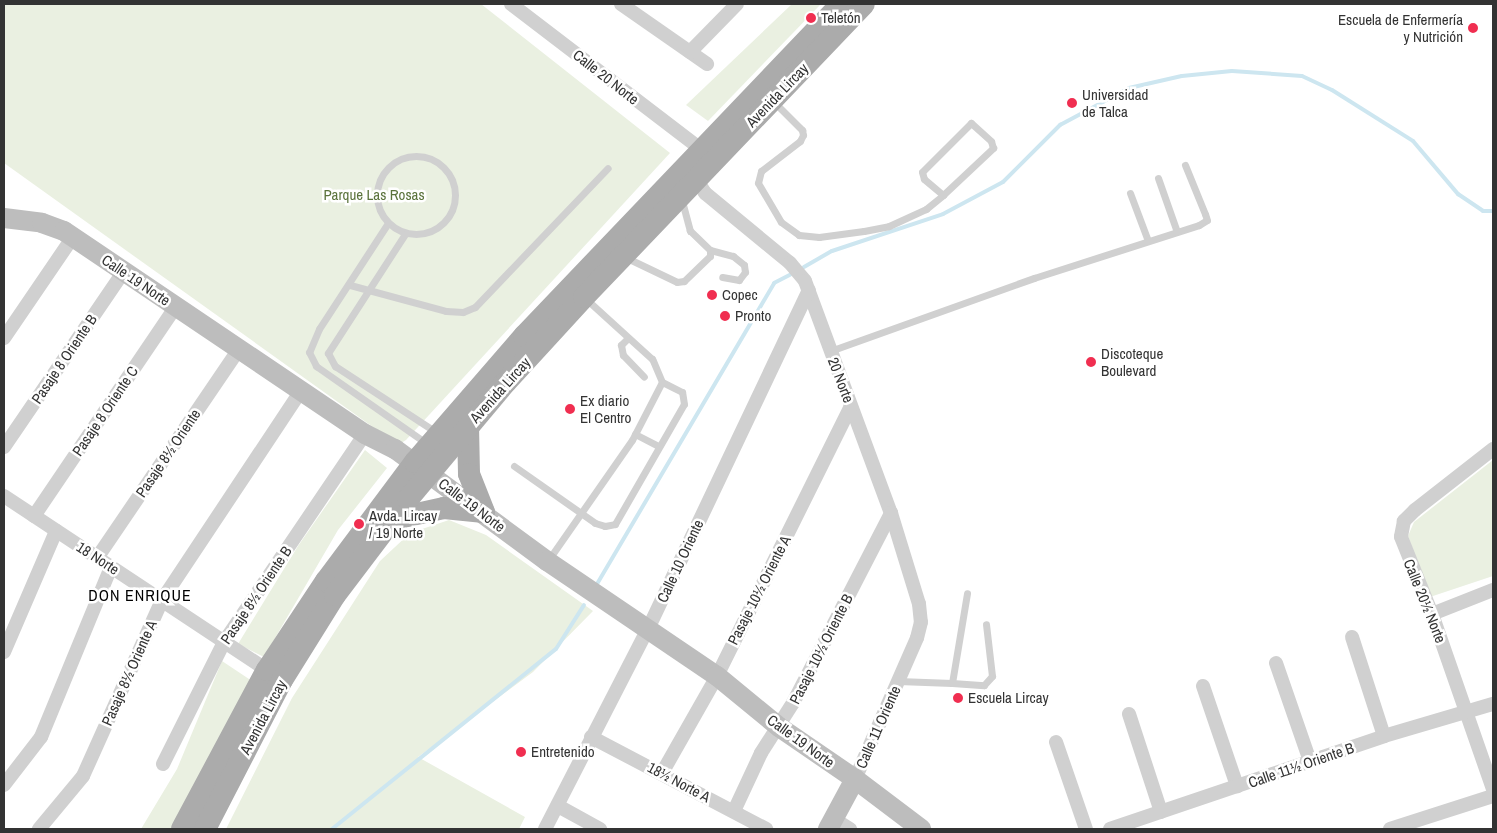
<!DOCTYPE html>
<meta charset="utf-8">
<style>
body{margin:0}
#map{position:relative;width:1497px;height:833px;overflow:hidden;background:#fff;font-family:"Archivo Narrow",sans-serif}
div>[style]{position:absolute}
.green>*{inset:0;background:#eaf0e1}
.stream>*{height:4px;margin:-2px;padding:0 2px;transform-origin:2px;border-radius:2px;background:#cde6f0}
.lane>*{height:7px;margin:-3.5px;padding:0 3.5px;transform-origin:3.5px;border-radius:3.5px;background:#d0d0d0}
.lane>.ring{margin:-3.5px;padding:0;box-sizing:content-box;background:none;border:7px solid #d0d0d0;border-radius:50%}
.street>*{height:14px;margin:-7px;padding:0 7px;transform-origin:7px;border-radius:7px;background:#d0d0d0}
.secondary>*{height:20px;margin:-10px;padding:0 10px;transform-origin:10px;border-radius:10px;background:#bdbdbd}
.primary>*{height:22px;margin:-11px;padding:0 11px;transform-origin:11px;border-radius:11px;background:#ababab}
.dots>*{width:14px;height:14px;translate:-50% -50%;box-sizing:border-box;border:2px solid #fff;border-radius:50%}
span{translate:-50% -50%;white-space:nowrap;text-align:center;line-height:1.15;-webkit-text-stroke:5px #fff;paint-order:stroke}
.poi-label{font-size:15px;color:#333}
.left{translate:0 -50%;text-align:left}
.right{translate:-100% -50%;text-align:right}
.street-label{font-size:15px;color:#333}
.park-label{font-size:15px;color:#5b733c}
.neighbourhood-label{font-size:16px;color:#000;letter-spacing:1px}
.frame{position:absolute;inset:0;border:5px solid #333;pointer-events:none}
</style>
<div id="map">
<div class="green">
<i style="clip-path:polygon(4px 4px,481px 4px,670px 153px,406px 440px,398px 445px,4px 163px)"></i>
<i style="clip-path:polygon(792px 4px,821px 4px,708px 121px,686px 105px)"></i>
<i style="clip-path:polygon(365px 450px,387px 468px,338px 530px,264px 657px,238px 644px,298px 546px)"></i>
<i style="clip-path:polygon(1493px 460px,1493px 576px,1430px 597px,1408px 536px,1414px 522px)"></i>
<i style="clip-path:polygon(449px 520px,486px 535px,593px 611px,533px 672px,418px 757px,525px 817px,519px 829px,226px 829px,292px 698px,380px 561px,410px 533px)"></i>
<i style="clip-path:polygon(222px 661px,252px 681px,175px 829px,141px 829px,177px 769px)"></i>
</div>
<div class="stream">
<i style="left:804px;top:267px;width:32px;rotate:-30deg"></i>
<i style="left:832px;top:251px;width:117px;rotate:-18.4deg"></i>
<i style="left:943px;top:214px;width:68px;rotate:-28.1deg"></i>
<i style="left:1003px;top:182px;width:81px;rotate:-45deg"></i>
<i style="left:1060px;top:125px;width:78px;rotate:-28.2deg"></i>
<i style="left:1129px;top:88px;width:54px;rotate:-12.8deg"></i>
<i style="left:1182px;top:76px;width:50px;rotate:-5.7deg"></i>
<i style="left:1232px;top:71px;width:70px;rotate:4.1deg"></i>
<i style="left:1302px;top:76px;width:33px;rotate:25deg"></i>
<i style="left:1332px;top:90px;width:96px;rotate:32.2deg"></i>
<i style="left:1413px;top:141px;width:70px;rotate:49.7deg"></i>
<i style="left:1458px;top:194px;width:30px;rotate:34deg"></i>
<i style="left:1483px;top:211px;width:10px"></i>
<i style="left:597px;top:584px;width:349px;rotate:-59.5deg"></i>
<i style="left:774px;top:283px;width:18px;rotate:-27deg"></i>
<i style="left:332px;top:829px;width:287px;rotate:-38.8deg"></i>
<i style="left:556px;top:649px;width:52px;rotate:-57.5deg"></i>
</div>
<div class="lane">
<i style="left:774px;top:102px;width:40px;rotate:45deg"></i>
<i style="left:802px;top:130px;width:5px;rotate:79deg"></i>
<i style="left:803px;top:135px;width:7px;rotate:117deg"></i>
<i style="left:800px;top:141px;width:49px;rotate:142.4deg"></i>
<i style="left:761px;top:171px;width:12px;rotate:104deg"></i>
<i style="left:758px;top:183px;width:45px;rotate:59.5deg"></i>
<i style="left:781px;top:222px;width:22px;rotate:36deg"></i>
<i style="left:799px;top:235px;width:20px;rotate:6deg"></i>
<i style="left:819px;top:237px;width:45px;rotate:-7.6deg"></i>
<i style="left:864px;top:231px;width:25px;rotate:-11deg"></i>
<i style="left:889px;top:226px;width:41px;rotate:-24.7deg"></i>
<i style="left:926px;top:209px;width:22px;rotate:-39deg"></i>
<i style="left:943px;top:195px;width:69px;rotate:-43.2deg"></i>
<i style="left:993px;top:148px;width:7px;rotate:-106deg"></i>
<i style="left:991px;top:141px;width:27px;rotate:-138deg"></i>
<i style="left:971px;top:123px;width:69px;rotate:135deg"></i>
<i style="left:922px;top:172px;width:7px;rotate:74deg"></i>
<i style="left:924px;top:179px;width:25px;rotate:40deg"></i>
<i class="ring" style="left:377px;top:156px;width:71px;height:71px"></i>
<i style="left:1158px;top:178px;width:57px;rotate:70.6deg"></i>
<i style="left:1130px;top:193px;width:51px;rotate:69.4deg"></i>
<i style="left:388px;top:223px;width:126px;rotate:123.1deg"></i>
<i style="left:319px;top:329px;width:25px;rotate:113deg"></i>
<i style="left:309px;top:352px;width:16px;rotate:63deg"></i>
<i style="left:316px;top:366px;width:134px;rotate:35deg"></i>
<i style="left:405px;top:234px;width:142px;rotate:122.9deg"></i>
<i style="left:328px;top:353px;width:15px;rotate:62deg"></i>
<i style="left:335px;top:366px;width:121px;rotate:33.2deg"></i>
<i style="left:710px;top:250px;width:24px;rotate:15deg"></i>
<i style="left:733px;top:256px;width:14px;rotate:39deg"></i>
<i style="left:744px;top:265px;width:7px;rotate:82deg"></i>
<i style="left:745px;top:272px;width:10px;rotate:127deg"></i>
<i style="left:739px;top:280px;width:17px;rotate:-170deg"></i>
<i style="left:627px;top:258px;width:55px;rotate:25.6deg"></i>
<i style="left:677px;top:282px;width:7px;rotate:-8deg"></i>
<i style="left:684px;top:281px;width:36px;rotate:-44deg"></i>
<i style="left:710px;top:256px;width:6px;rotate:-90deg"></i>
<i style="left:710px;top:250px;width:28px;rotate:-136deg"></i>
<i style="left:690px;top:231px;width:30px;rotate:-105deg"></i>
<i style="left:350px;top:285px;width:99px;rotate:15.2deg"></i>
<i style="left:446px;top:311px;width:17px;rotate:3deg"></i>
<i style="left:463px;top:312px;width:13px;rotate:-23deg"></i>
<i style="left:475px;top:307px;width:192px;rotate:-46.3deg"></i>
<i style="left:628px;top:338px;width:10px;rotate:135deg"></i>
<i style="left:621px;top:345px;width:10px;rotate:79deg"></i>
<i style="left:623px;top:355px;width:30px;rotate:46deg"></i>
<i style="left:830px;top:351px;width:217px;rotate:-19.7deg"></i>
<i style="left:1034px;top:278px;width:173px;rotate:-17.8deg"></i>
<i style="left:1199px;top:225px;width:9px;rotate:-32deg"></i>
<i style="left:1207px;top:220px;width:6px;rotate:-108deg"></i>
<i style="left:1205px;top:214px;width:53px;rotate:-112.2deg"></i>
<i style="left:635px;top:434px;width:27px;rotate:27deg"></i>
<i style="left:514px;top:466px;width:99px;rotate:35.1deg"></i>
<i style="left:595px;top:523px;width:10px;rotate:17deg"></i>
<i style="left:605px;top:526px;width:10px;rotate:-11deg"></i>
<i style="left:615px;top:524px;width:138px;rotate:-60.1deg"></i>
<i style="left:684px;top:404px;width:12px;rotate:-99deg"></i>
<i style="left:682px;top:392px;width:22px;rotate:-153deg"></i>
<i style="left:662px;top:382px;width:25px;rotate:-113deg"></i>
<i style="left:652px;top:359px;width:89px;rotate:-137.7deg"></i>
<i style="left:549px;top:559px;width:145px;rotate:-55.1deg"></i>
<i style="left:632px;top:440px;width:65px;rotate:-62.7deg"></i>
<i style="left:898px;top:681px;width:54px;rotate:2.1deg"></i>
<i style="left:952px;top:683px;width:91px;rotate:-80.5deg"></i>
<i style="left:952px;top:683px;width:32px;rotate:4deg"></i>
<i style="left:984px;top:685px;width:12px;rotate:-48deg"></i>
<i style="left:992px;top:676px;width:52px;rotate:-96.6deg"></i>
</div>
<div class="street">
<i style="left:511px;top:4px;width:240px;rotate:37.4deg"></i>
<i style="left:621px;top:4px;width:105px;rotate:34.9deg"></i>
<i style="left:690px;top:52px;width:67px;rotate:-45.6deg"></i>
<i style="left:696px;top:179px;width:17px;rotate:57deg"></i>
<i style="left:705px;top:193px;width:110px;rotate:39.5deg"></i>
<i style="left:790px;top:263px;width:23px;rotate:50deg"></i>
<i style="left:805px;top:281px;width:247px;rotate:69.7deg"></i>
<i style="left:891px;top:513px;width:95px;rotate:72.9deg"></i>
<i style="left:919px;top:604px;width:18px;rotate:84deg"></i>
<i style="left:921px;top:622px;width:16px;rotate:104deg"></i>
<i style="left:917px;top:638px;width:154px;rotate:113.7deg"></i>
<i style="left:4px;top:338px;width:122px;rotate:-55.7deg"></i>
<i style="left:4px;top:447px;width:213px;rotate:-55.7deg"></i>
<i style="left:1493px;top:449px;width:99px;rotate:142deg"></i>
<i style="left:1415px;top:510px;width:16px;rotate:135deg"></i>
<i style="left:1404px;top:521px;width:16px;rotate:101deg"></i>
<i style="left:1401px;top:537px;width:83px;rotate:68.1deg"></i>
<i style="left:1432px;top:614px;width:185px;rotate:70.8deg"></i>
<i style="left:4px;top:496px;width:315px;rotate:33.5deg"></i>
<i style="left:34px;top:516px;width:254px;rotate:-55.9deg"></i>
<i style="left:97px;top:558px;width:253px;rotate:-55.8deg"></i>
<i style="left:1432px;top:614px;width:66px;rotate:-21.5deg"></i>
<i style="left:1352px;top:637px;width:104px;rotate:72.1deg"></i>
<i style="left:4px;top:652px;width:132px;rotate:-66.7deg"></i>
<i style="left:1276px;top:663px;width:104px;rotate:70.9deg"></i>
<i style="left:1203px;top:686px;width:106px;rotate:71.2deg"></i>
<i style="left:1129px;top:714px;width:103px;rotate:71.9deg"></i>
<i style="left:591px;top:737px;width:198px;rotate:27.7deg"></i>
<i style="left:1056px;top:742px;width:92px;rotate:71deg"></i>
<i style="left:163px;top:764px;width:136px;rotate:-63.4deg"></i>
<i style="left:224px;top:642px;width:251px;rotate:-55.9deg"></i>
<i style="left:662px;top:773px;width:112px;rotate:-60.4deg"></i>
<i style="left:717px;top:676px;width:301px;rotate:-63.6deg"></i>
<i style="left:4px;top:785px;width:61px;rotate:-52.4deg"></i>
<i style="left:41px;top:737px;width:184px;rotate:-67.6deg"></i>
<i style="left:558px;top:806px;width:48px;rotate:28.7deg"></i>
<i style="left:734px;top:811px;width:64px;rotate:-65deg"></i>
<i style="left:761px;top:753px;width:59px;rotate:-57.4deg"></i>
<i style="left:793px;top:703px;width:214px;rotate:-62.7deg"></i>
<i style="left:834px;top:819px;width:19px;rotate:32deg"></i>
<i style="left:39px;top:829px;width:69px;rotate:-50.3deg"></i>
<i style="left:83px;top:776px;width:193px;rotate:-65.8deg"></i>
<i style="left:162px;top:600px;width:251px;rotate:-56.4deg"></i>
<i style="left:545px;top:829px;width:225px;rotate:-62.8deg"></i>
<i style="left:648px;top:629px;width:375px;rotate:-64.6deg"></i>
<i style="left:1110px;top:829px;width:289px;rotate:-18.7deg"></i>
<i style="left:1384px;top:736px;width:114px;rotate:-16.4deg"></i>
<i style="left:1390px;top:829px;width:108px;rotate:-17.8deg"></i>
</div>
<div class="secondary">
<i style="left:4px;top:218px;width:38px;rotate:7deg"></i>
<i style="left:42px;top:223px;width:23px;rotate:20deg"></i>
<i style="left:64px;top:231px;width:363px;rotate:34deg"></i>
<i style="left:365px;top:434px;width:34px;rotate:27deg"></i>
<i style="left:395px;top:449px;width:189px;rotate:36.4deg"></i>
<i style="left:547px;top:561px;width:205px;rotate:34.1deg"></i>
<i style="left:717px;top:676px;width:80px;rotate:39.4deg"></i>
<i style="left:779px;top:727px;width:92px;rotate:34.4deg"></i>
<i style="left:855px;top:779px;width:83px;rotate:37.1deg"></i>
<i style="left:828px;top:829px;width:57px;rotate:-61.6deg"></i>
</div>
<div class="primary">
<i style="left:468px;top:426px;width:48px;rotate:88.8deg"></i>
<i style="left:469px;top:474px;width:41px;rotate:68.5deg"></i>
<i style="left:394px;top:519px;width:51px;rotate:-12.4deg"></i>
<i style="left:444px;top:508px;width:40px;rotate:5.7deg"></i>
<i style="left:182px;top:829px;width:180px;rotate:-61.9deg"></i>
<i style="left:267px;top:670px;width:107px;rotate:-56.5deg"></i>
<i style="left:326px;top:581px;width:149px;rotate:-53.2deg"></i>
<i style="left:415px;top:462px;width:167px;rotate:-49.1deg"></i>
<i style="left:524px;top:336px;width:459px;rotate:-46.3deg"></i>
<i style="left:205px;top:829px;width:168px;rotate:-62.7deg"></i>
<i style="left:282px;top:680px;width:100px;rotate:-58.1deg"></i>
<i style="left:335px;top:595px;width:121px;rotate:-52.8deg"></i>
<i style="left:408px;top:499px;width:153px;rotate:-50.1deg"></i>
<i style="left:506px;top:382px;width:115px;rotate:-47.5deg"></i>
<i style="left:584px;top:297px;width:405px;rotate:-46.3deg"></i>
</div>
<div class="dots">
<i style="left:811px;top:18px;background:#f02e50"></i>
<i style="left:1473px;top:28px;background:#f02e50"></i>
<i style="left:1072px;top:103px;background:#f02e50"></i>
<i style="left:712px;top:295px;background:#f02e50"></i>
<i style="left:725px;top:316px;background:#f02e50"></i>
<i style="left:1091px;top:362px;background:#f02e50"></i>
<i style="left:570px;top:409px;background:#f02e50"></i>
<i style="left:359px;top:524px;background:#f02e50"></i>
<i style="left:958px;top:698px;background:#f02e50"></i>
<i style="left:521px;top:752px;background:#f02e50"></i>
</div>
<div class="poi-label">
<span class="left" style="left:821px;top:18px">Teletón</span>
<span class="right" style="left:1463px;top:28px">Escuela de Enfermería<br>y Nutrición</span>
<span class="left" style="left:1082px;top:103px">Universidad<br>de Talca</span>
<span class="left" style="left:722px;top:295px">Copec</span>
<span class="left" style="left:735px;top:316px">Pronto</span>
<span class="left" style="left:1101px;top:362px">Discoteque<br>Boulevard</span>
<span class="left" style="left:580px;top:409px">Ex diario<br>El Centro</span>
<span class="left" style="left:369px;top:524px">Avda. Lircay<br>/ 19 Norte</span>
<span class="left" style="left:968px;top:698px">Escuela Lircay</span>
<span class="left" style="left:531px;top:752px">Entretenido</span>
</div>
<div class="street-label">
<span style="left:606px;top:77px;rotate:38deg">Calle 20 Norte</span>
<span style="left:777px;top:95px;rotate:-46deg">Avenida Lircay</span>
<span style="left:136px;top:280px;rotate:34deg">Calle 19 Norte</span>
<span style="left:64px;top:359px;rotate:-56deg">Pasaje 8 Oriente B</span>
<span style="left:841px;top:380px;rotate:69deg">20 Norte</span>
<span style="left:500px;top:390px;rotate:-48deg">Avenida Lircay</span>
<span style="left:105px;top:411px;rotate:-56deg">Pasaje 8 Oriente C</span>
<span style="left:168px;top:453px;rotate:-56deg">Pasaje 8½ Oriente</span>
<span style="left:472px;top:505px;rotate:37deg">Calle 19 Norte</span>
<span style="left:98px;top:558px;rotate:33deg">18 Norte</span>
<span style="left:680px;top:561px;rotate:-65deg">Calle 10 Oriente</span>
<span style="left:759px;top:590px;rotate:-63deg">Pasaje 10½ Oriente A</span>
<span style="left:256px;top:595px;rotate:-56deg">Pasaje 8½ Oriente B</span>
<span style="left:1425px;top:601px;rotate:68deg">Calle 20½ Norte</span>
<span style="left:821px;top:649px;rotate:-63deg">Pasaje 10½ Oriente B</span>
<span style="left:129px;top:673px;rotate:-66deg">Pasaje 8½ Oriente A</span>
<span style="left:263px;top:717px;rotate:-62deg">Avenida Lircay</span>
<span style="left:878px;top:727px;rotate:-66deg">Calle 11 Oriente</span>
<span style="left:801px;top:741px;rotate:36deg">Calle 19 Norte</span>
<span style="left:1301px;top:765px;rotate:-19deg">Calle 11½ Oriente B</span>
<span style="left:679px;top:782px;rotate:28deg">18½ Norte A</span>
</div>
<div class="park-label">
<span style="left:374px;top:195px">Parque Las Rosas</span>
</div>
<div class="neighbourhood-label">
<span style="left:140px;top:595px">DON ENRIQUE</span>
</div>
<div class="frame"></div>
</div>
